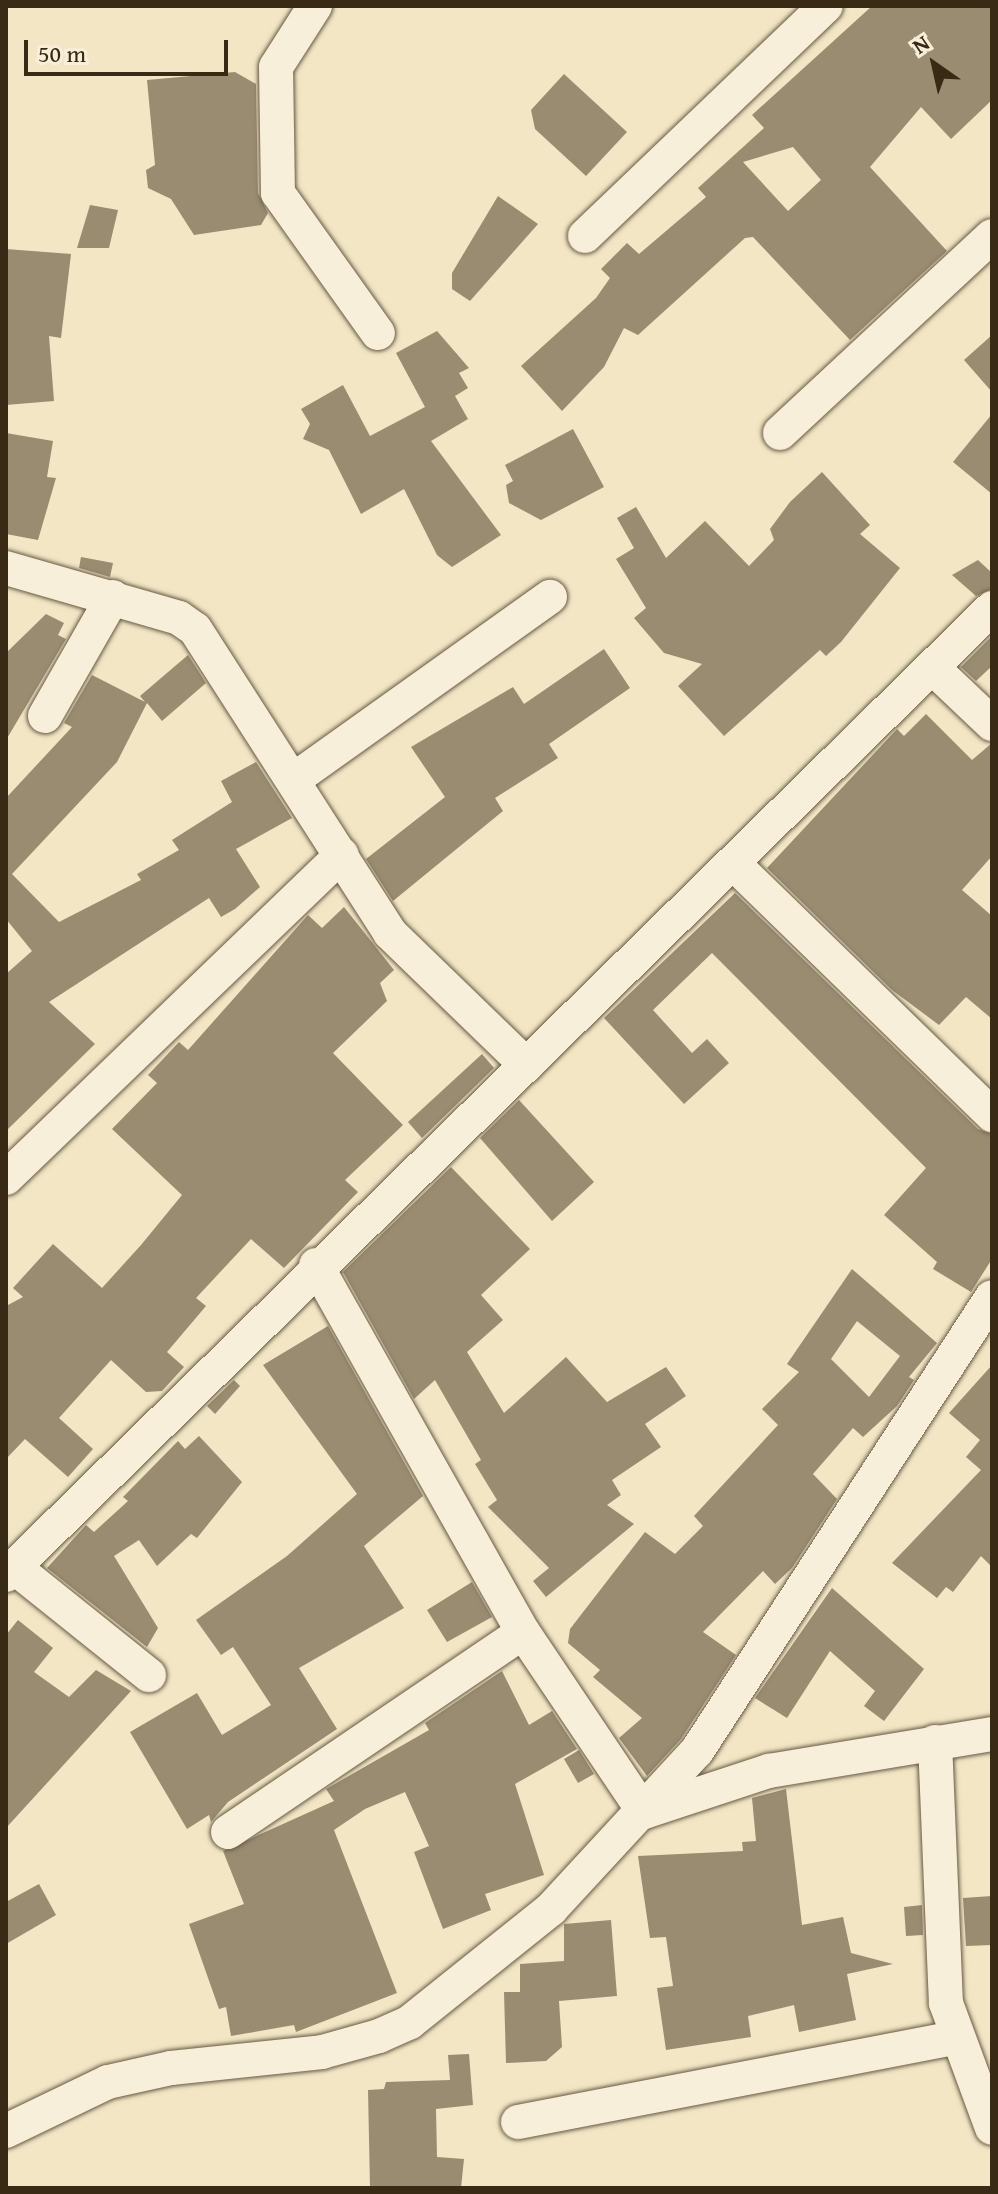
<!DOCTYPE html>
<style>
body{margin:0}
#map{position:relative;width:998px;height:2194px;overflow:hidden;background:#f2e6c5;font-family:"Gentium Book Plus",serif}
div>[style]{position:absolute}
.building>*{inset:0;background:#998c71}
.roads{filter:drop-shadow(0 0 2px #675941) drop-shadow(0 0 2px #675941)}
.minor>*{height:34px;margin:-17px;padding:0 17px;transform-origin:17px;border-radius:17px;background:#f7efd9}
span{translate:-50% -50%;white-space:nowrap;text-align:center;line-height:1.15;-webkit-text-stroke:6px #f7efd9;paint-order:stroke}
.frame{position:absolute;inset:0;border:8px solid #392a15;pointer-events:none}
.north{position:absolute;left:894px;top:24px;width:80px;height:80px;-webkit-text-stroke:6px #f7efd9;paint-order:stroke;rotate:326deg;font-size:22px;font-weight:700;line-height:32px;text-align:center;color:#392a15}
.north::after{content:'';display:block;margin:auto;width:28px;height:36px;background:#392a15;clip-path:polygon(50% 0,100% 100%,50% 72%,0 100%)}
.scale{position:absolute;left:24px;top:40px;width:204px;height:36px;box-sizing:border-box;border:4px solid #392a15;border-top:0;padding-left:10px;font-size:24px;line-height:28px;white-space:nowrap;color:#392a15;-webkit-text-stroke:6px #f7efd9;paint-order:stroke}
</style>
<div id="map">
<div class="building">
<i style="clip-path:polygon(evenodd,872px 6px,992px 6px,992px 100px,951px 139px,921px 107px,870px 167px,947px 251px,850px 340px,753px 237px,745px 238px,638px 335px,624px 328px,604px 367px,562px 411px,521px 366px,596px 298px,610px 278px,601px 269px,627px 243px,639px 254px,706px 197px,698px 188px,764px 128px,752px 115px,872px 6px,793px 147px,821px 180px,788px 211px,743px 162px,793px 147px)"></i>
<i style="clip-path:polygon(235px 72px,256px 84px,258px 193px,268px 213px,261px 225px,194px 235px,171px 199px,148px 188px,146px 170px,155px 165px,147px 80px)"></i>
<i style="clip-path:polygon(564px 74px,627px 132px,586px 176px,535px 129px,531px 110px)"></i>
<i style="clip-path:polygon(498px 196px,538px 224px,470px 301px,452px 289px,452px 273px)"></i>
<i style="clip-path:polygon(90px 205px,118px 210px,109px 248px,77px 248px)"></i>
<i style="clip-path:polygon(6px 249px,71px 254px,61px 338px,49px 336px,54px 401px,6px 405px)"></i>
<i style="clip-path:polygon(437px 331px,469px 368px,459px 373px,468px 388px,455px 396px,468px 419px,431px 441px,501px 535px,452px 567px,437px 555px,404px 489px,361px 514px,329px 450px,303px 439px,310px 424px,301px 409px,343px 385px,370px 436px,425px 407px,396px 353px)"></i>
<i style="clip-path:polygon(992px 335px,992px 392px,964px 360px)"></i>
<i style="clip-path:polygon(992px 414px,992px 494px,953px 462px)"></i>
<i style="clip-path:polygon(573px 429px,604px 487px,541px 520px,509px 503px,506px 485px,513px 481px,505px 465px)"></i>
<i style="clip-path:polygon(6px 433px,53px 441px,47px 477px,56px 478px,38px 540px,6px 534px)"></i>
<i style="clip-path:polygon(822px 472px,870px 525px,860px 534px,900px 568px,841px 642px,826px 656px,820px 650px,724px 736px,678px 686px,702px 664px,664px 653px,634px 618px,646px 608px,616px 559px,634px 548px,617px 518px,636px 507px,666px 558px,705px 521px,749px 566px,774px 540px,770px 529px,790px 502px)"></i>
<i style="clip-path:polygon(81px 557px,113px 563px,110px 577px,79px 568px)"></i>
<i style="clip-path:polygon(978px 560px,992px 573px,992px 589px,976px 596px,952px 575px)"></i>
<i style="clip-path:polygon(46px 614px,64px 623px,58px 635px,66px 639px,6px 740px,6px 653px)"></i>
<i style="clip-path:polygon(992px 636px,992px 666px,976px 681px,961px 667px)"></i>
<i style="clip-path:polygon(604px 649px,630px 688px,549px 744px,558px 758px,495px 798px,503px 811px,393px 901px,366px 859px,445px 797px,411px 747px,513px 687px,524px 704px)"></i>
<i style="clip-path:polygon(188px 655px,206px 683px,162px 721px,147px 703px,117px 762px,12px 874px,59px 922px,141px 880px,137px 874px,179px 850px,172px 840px,232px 802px,221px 781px,256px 762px,292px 818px,236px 849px,260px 887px,235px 909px,221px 917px,209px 898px,49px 1002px,95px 1044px,6px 1131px,6px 974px,32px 951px,6px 919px,6px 798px,72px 727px,64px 723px,92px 675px,145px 702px,140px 696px)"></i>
<i style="clip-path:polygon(926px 714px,972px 760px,992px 743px,992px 856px,962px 890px,992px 916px,992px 1019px,966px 997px,939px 1025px,892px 990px,767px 868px,897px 729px,904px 736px)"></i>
<i style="clip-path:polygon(735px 893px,978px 1129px,992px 1134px,992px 1259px,971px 1292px,933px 1269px,937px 1262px,884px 1215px,926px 1168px,712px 953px,653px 1010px,692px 1053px,707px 1039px,729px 1063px,684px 1104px,604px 1018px)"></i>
<i style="clip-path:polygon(344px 907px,394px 970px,380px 983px,387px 1001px,333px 1053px,403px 1125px,345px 1180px,358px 1192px,284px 1268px,251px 1239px,196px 1298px,206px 1306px,167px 1352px,184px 1367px,162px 1391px,146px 1392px,111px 1360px,59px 1418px,93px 1449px,68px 1477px,25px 1439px,6px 1459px,6px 1306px,23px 1297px,13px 1288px,53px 1244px,102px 1288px,141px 1245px,182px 1195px,112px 1129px,157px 1083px,148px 1075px,179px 1042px,188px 1050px,308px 915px,322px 928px)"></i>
<i style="clip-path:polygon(482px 1054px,494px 1068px,422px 1138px,408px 1122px)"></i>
<i style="clip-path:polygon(519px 1100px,594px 1182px,552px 1221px,480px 1138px)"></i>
<i style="clip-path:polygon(451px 1167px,530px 1249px,481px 1295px,503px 1320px,467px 1352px,504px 1413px,566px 1357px,607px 1402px,666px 1367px,686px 1396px,645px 1424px,661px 1447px,612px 1480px,621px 1495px,607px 1505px,634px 1524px,546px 1597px,533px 1581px,549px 1568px,488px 1507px,497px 1500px,475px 1464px,481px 1460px,435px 1380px,414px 1399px,343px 1272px)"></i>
<i style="clip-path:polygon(evenodd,852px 1269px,937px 1343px,909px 1377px,914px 1380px,897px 1406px,863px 1437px,853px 1428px,813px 1474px,837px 1499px,792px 1568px,775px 1584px,763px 1571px,703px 1632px,736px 1655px,681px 1739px,647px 1776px,619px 1738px,642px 1718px,593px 1677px,600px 1670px,568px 1643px,570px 1629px,645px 1532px,675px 1554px,703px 1526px,694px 1516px,778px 1425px,762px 1409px,799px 1372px,787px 1364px,852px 1269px,857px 1321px,900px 1356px,869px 1397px,831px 1359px,857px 1321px)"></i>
<i style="clip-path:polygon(328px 1326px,423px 1496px,364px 1546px,404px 1608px,299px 1668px,337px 1729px,228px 1802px,211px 1822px,209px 1815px,187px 1829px,130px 1732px,197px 1693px,222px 1735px,271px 1705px,233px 1647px,221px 1655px,196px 1620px,287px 1556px,357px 1494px,263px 1365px)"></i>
<i style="clip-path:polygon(992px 1365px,992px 1567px,981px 1556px,953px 1592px,946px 1587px,937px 1598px,892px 1563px,981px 1470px,966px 1457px,980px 1440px,949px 1413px)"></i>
<i style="clip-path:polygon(234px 1380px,240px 1386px,215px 1414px,207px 1406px)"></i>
<i style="clip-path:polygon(199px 1436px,242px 1482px,197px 1538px,191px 1534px,157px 1566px,139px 1540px,114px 1556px,158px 1628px,147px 1647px,47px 1568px,86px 1525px,94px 1532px,128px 1501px,123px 1497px,178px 1441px,185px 1449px)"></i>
<i style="clip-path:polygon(472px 1582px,492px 1617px,447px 1642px,427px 1610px)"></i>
<i style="clip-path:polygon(832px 1588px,924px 1669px,884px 1721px,864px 1706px,875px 1691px,830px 1651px,787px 1718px,755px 1698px)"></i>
<i style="clip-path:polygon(18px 1620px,53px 1648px,34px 1672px,69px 1697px,96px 1670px,131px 1691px,6px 1828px,6px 1635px)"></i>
<i style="clip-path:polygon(502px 1671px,529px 1725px,552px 1711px,577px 1749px,515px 1784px,544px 1875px,485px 1894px,491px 1910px,443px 1929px,414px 1852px,429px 1846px,405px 1792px,365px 1809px,334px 1830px,397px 1993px,296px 2032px,294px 2025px,231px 2036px,226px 2007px,219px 2009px,189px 1924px,244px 1904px,223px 1851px,334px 1801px,326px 1789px,429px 1730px,425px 1723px)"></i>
<i style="clip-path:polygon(579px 1750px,594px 1774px,578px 1783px,564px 1759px)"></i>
<i style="clip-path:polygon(786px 1789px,802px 1925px,843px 1917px,851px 1953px,893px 1964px,847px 1974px,856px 2020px,799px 2032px,794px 2005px,748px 2016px,751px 2037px,666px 2050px,657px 1988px,673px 1986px,666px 1937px,650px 1938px,638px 1856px,743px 1851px,742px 1842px,756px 1841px,752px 1798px)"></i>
<i style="clip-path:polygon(39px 1884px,56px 1915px,6px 1944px,6px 1902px)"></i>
<i style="clip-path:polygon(992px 1896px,992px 1945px,966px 1946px,963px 1898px)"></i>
<i style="clip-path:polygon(922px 1905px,923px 1935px,906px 1936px,904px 1907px)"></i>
<i style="clip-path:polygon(611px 1920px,617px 1996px,559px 2001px,562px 2047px,546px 2061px,506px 2063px,504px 1992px,520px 1992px,520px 1964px,564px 1961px,564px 1924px)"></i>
<i style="clip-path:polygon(469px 2054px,473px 2105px,436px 2109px,437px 2157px,464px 2159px,461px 2188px,370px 2188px,368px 2090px,384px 2089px,386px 2082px,450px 2080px,448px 2055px)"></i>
</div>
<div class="roads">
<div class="minor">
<i style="left:315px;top:6px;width:72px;rotate:122.6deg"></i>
<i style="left:276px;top:67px;width:126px;rotate:89.1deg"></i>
<i style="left:278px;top:193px;width:172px;rotate:54.5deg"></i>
<i style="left:585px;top:236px;width:333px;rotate:-43.7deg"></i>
<i style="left:780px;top:433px;width:289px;rotate:-42.9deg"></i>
<i style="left:6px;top:568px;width:180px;rotate:16.1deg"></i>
<i style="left:179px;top:618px;width:19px;rotate:35deg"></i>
<i style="left:195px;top:629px;width:361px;rotate:57.3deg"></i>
<i style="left:390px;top:933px;width:190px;rotate:44.1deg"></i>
<i style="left:932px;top:667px;width:83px;rotate:43.5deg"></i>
<i style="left:45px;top:716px;width:137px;rotate:-60.3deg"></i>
<i style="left:296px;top:778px;width:312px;rotate:-35.5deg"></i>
<i style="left:735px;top:865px;width:359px;rotate:44.2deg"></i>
<i style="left:6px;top:1178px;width:466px;rotate:-43.9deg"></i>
<i style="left:316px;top:1265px;width:421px;rotate:60.6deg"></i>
<i style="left:523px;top:1632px;width:217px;rotate:56.1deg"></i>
<i style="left:14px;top:1567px;width:173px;rotate:38.7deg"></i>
<i style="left:6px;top:1575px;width:1381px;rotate:-44.44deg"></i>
<i style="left:935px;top:1742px;width:261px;rotate:87.6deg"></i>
<i style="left:946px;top:2003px;width:133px;rotate:69.8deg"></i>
<i style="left:644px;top:1812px;width:132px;rotate:-18.2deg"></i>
<i style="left:769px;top:1771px;width:226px;rotate:-9.4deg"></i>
<i style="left:228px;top:1832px;width:356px;rotate:-34.1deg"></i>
<i style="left:518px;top:2122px;width:445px;rotate:-10.9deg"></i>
<i style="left:6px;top:2131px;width:113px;rotate:-25.7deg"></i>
<i style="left:108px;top:2082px;width:65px;rotate:-12.5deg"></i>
<i style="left:171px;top:2068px;width:152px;rotate:-6deg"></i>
<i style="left:322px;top:2052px;width:59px;rotate:-15.7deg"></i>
<i style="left:379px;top:2036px;width:34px;rotate:-24deg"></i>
<i style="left:410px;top:2022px;width:181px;rotate:-38.7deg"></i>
<i style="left:551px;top:1909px;width:215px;rotate:-47.3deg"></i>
<i style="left:697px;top:1751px;width:541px;rotate:-56.99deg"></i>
</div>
</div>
<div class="frame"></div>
<div class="north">N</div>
<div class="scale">50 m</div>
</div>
